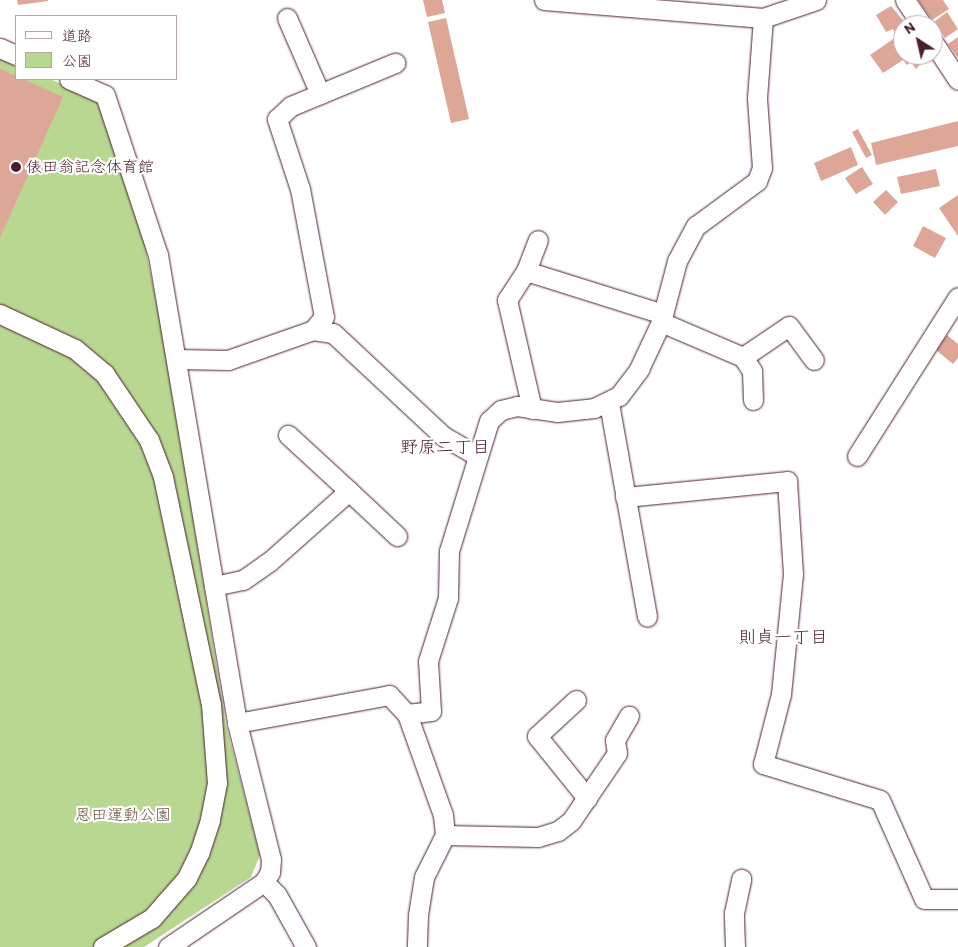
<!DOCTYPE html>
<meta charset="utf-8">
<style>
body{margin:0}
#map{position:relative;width:958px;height:947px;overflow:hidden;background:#fff;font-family:Itim,"Klee One",sans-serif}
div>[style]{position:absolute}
.green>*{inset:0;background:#b8d790}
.building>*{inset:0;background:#dea697}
.roads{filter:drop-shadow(0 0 1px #4a1f2b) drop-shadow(0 0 1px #4a1f2b)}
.minor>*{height:19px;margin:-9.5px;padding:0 9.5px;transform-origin:9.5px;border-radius:9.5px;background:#fff}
.dots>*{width:14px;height:14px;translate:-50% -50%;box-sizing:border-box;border:2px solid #fff;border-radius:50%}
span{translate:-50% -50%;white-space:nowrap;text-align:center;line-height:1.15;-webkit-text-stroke:4.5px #fff;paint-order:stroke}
.poi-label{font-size:16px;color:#4a1f2b}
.left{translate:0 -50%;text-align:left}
.park-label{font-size:16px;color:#6b5649}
.neighbourhood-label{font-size:18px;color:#4a1f2b}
.legend{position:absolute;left:15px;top:15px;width:162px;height:65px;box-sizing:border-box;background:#fff;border:1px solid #b7a5aa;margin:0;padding:6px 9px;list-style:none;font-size:15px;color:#4a1f2b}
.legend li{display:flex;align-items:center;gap:10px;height:25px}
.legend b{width:25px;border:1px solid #b7a5aa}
.north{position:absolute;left:893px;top:15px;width:50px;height:50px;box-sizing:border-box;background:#fff;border:1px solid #b7a5aa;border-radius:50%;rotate:325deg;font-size:14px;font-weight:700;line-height:20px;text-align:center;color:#4a1f2b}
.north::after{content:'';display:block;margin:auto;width:18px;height:22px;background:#4a1f2b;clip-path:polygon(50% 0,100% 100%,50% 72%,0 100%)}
</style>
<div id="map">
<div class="green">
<i style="clip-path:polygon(0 57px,16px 64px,16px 79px,50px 79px,98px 100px,145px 245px,168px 361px,226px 725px,260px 855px,251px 877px,144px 947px,0 947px)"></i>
</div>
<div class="building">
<i style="clip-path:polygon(17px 0,48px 0,48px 1px,18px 5px)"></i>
<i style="clip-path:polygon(423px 0,442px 0,445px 13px,427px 17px)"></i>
<i style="clip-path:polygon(918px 0,943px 0,949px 9px,932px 20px)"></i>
<i style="clip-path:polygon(891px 6px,907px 25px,895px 33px,893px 29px,886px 32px,876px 15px)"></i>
<i style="clip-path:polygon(947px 12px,958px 29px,945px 38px,934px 22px)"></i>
<i style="clip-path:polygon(446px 18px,469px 119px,451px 123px,428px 22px)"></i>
<i style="clip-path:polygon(902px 33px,903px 55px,928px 56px,916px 69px,911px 62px,907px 65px,903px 60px,883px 73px,870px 55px)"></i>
<i style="clip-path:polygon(958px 37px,958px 58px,948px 44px)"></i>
<i style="clip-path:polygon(0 69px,63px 97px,0 238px)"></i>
<i style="clip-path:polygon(958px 121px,958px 146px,876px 165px,871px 143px)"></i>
<i style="clip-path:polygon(858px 129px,872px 155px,866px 158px,852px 132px)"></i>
<i style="clip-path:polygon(851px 147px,858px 165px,821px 181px,814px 163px)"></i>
<i style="clip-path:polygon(862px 167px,873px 184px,856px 194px,845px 178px)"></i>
<i style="clip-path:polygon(936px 169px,940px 186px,901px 194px,897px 177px)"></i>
<i style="clip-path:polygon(886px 190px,898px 202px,885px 215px,873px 202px)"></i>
<i style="clip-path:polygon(958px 195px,958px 236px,939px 208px)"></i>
<i style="clip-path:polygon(923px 226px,946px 238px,935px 258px,913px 246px)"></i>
<i style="clip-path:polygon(947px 335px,958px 344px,958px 358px,953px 364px,936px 350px)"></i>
</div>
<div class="roads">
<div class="minor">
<i style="left:544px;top:0;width:220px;rotate:4.7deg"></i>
<i style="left:763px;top:18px;width:56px;rotate:-18.8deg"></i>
<i style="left:905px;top:0;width:30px;rotate:56deg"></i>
<i style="left:287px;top:18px;width:83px;rotate:66.5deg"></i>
<i style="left:933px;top:42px;width:45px;rotate:56.7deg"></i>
<i style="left:0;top:48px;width:17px;rotate:24deg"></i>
<i style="left:69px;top:79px;width:39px;rotate:24deg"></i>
<i style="left:105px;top:95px;width:169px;rotate:71.7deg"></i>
<i style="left:158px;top:255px;width:475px;rotate:80.4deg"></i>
<i style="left:237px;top:723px;width:140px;rotate:76deg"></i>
<i style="left:271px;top:859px;width:13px;rotate:94deg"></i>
<i style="left:270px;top:872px;width:12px;rotate:121deg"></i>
<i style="left:264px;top:882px;width:116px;rotate:145.9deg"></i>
<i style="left:526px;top:271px;width:144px;rotate:17.4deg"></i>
<i style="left:0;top:314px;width:83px;rotate:25deg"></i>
<i style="left:75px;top:349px;width:38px;rotate:40deg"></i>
<i style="left:104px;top:373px;width:81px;rotate:56.1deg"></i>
<i style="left:149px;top:440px;width:40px;rotate:69deg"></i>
<i style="left:163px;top:477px;width:232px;rotate:78.1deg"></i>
<i style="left:211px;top:704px;width:79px;rotate:85.7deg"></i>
<i style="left:217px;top:783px;width:38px;rotate:101deg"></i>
<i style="left:210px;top:820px;width:35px;rotate:108deg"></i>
<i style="left:199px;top:853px;width:28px;rotate:116deg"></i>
<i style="left:187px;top:878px;width:53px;rotate:131.2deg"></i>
<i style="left:152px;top:918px;width:57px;rotate:149.4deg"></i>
<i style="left:661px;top:322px;width:89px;rotate:23.1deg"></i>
<i style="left:743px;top:357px;width:17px;rotate:57deg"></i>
<i style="left:752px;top:371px;width:29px;rotate:88deg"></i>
<i style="left:313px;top:330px;width:17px;rotate:-50deg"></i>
<i style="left:324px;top:317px;width:130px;rotate:-100.6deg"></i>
<i style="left:300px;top:189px;width:74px;rotate:-108.2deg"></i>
<i style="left:277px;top:119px;width:19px;rotate:-43deg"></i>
<i style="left:291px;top:106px;width:113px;rotate:-22.5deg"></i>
<i style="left:743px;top:357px;width:55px;rotate:-34deg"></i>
<i style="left:789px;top:326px;width:42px;rotate:53.7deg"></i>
<i style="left:176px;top:359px;width:52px;rotate:1.1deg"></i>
<i style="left:228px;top:360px;width:90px;rotate:-19.4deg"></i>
<i style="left:313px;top:330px;width:20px;rotate:9deg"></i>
<i style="left:333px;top:333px;width:151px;rotate:43.1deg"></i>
<i style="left:443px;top:436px;width:38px;rotate:30deg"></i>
<i style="left:609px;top:403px;width:217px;rotate:79.9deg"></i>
<i style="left:532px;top:409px;width:112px;rotate:-102.9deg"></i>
<i style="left:507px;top:300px;width:35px;rotate:-57deg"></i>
<i style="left:526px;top:271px;width:33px;rotate:-69deg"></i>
<i style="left:857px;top:456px;width:188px;rotate:-57.6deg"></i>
<i style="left:349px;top:491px;width:66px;rotate:43.2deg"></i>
<i style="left:625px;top:497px;width:163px;rotate:-5.6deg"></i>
<i style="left:787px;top:481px;width:93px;rotate:86.3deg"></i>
<i style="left:793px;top:574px;width:121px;rotate:95.7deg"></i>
<i style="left:781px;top:694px;width:72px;rotate:104.4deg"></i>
<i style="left:763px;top:764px;width:122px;rotate:17.1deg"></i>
<i style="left:880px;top:800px;width:108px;rotate:66deg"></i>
<i style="left:924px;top:899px;width:34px"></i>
<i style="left:214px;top:586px;width:30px;rotate:-12deg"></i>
<i style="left:243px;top:580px;width:32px;rotate:-35deg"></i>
<i style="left:269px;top:562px;width:107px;rotate:-41.6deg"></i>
<i style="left:349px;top:491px;width:83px;rotate:-137.4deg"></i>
<i style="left:576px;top:700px;width:53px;rotate:137.3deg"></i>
<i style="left:537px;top:736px;width:80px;rotate:51.1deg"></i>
<i style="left:407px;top:714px;width:24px;rotate:-7deg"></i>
<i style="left:431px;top:711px;width:50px;rotate:-93.4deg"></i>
<i style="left:428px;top:661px;width:66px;rotate:-72.4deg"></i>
<i style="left:448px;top:598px;width:47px;rotate:-88.8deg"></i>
<i style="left:449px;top:551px;width:136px;rotate:-72.9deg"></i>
<i style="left:489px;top:421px;width:16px;rotate:-43deg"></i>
<i style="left:501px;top:410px;width:16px;rotate:-14deg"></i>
<i style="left:517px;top:406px;width:40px;rotate:8.5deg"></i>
<i style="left:557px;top:412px;width:37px;rotate:-6deg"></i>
<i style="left:594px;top:408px;width:28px;rotate:-26deg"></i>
<i style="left:619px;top:396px;width:34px;rotate:-53deg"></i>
<i style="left:639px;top:369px;width:52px;rotate:-64.9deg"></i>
<i style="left:661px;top:322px;width:63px;rotate:-75.3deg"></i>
<i style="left:677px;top:261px;width:40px;rotate:-62deg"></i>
<i style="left:696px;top:226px;width:76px;rotate:-36.4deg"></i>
<i style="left:757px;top:181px;width:14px;rotate:-69deg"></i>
<i style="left:762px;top:168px;width:70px;rotate:-94.1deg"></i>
<i style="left:757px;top:98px;width:80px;rotate:-85.7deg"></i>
<i style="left:237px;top:723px;width:155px;rotate:-10.4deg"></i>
<i style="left:389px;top:695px;width:26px;rotate:47deg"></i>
<i style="left:407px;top:714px;width:107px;rotate:70.4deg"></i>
<i style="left:443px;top:815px;width:20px;rotate:84deg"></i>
<i style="left:445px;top:835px;width:47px;rotate:116.6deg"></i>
<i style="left:424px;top:877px;width:38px;rotate:99deg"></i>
<i style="left:418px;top:915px;width:32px;rotate:92deg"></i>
<i style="left:445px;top:835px;width:93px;rotate:1.2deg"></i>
<i style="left:538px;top:837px;width:21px;rotate:-17deg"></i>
<i style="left:558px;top:831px;width:16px;rotate:-38deg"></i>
<i style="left:571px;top:821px;width:82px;rotate:-55.9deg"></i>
<i style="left:617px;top:753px;width:13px;rotate:-99deg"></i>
<i style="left:615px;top:740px;width:28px;rotate:-60deg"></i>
<i style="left:264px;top:882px;width:18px;rotate:45deg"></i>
<i style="left:277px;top:895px;width:60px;rotate:60.9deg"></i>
<i style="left:735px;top:947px;width:34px;rotate:-92deg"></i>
<i style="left:734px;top:913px;width:35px;rotate:-78deg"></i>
</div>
</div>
<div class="dots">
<i style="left:16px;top:167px;background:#4a1f2b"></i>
</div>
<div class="poi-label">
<span class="left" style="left:26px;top:167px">俵田翁記念体育館</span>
</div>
<div class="park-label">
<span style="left:123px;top:815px">恩田運動公園</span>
</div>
<div class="neighbourhood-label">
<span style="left:445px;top:447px">野原二丁目</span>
<span style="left:783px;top:637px">則貞一丁目</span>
</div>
<ul class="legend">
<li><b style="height:6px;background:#fff"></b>道路</li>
<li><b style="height:14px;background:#b8d790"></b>公園</li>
</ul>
<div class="north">N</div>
</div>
